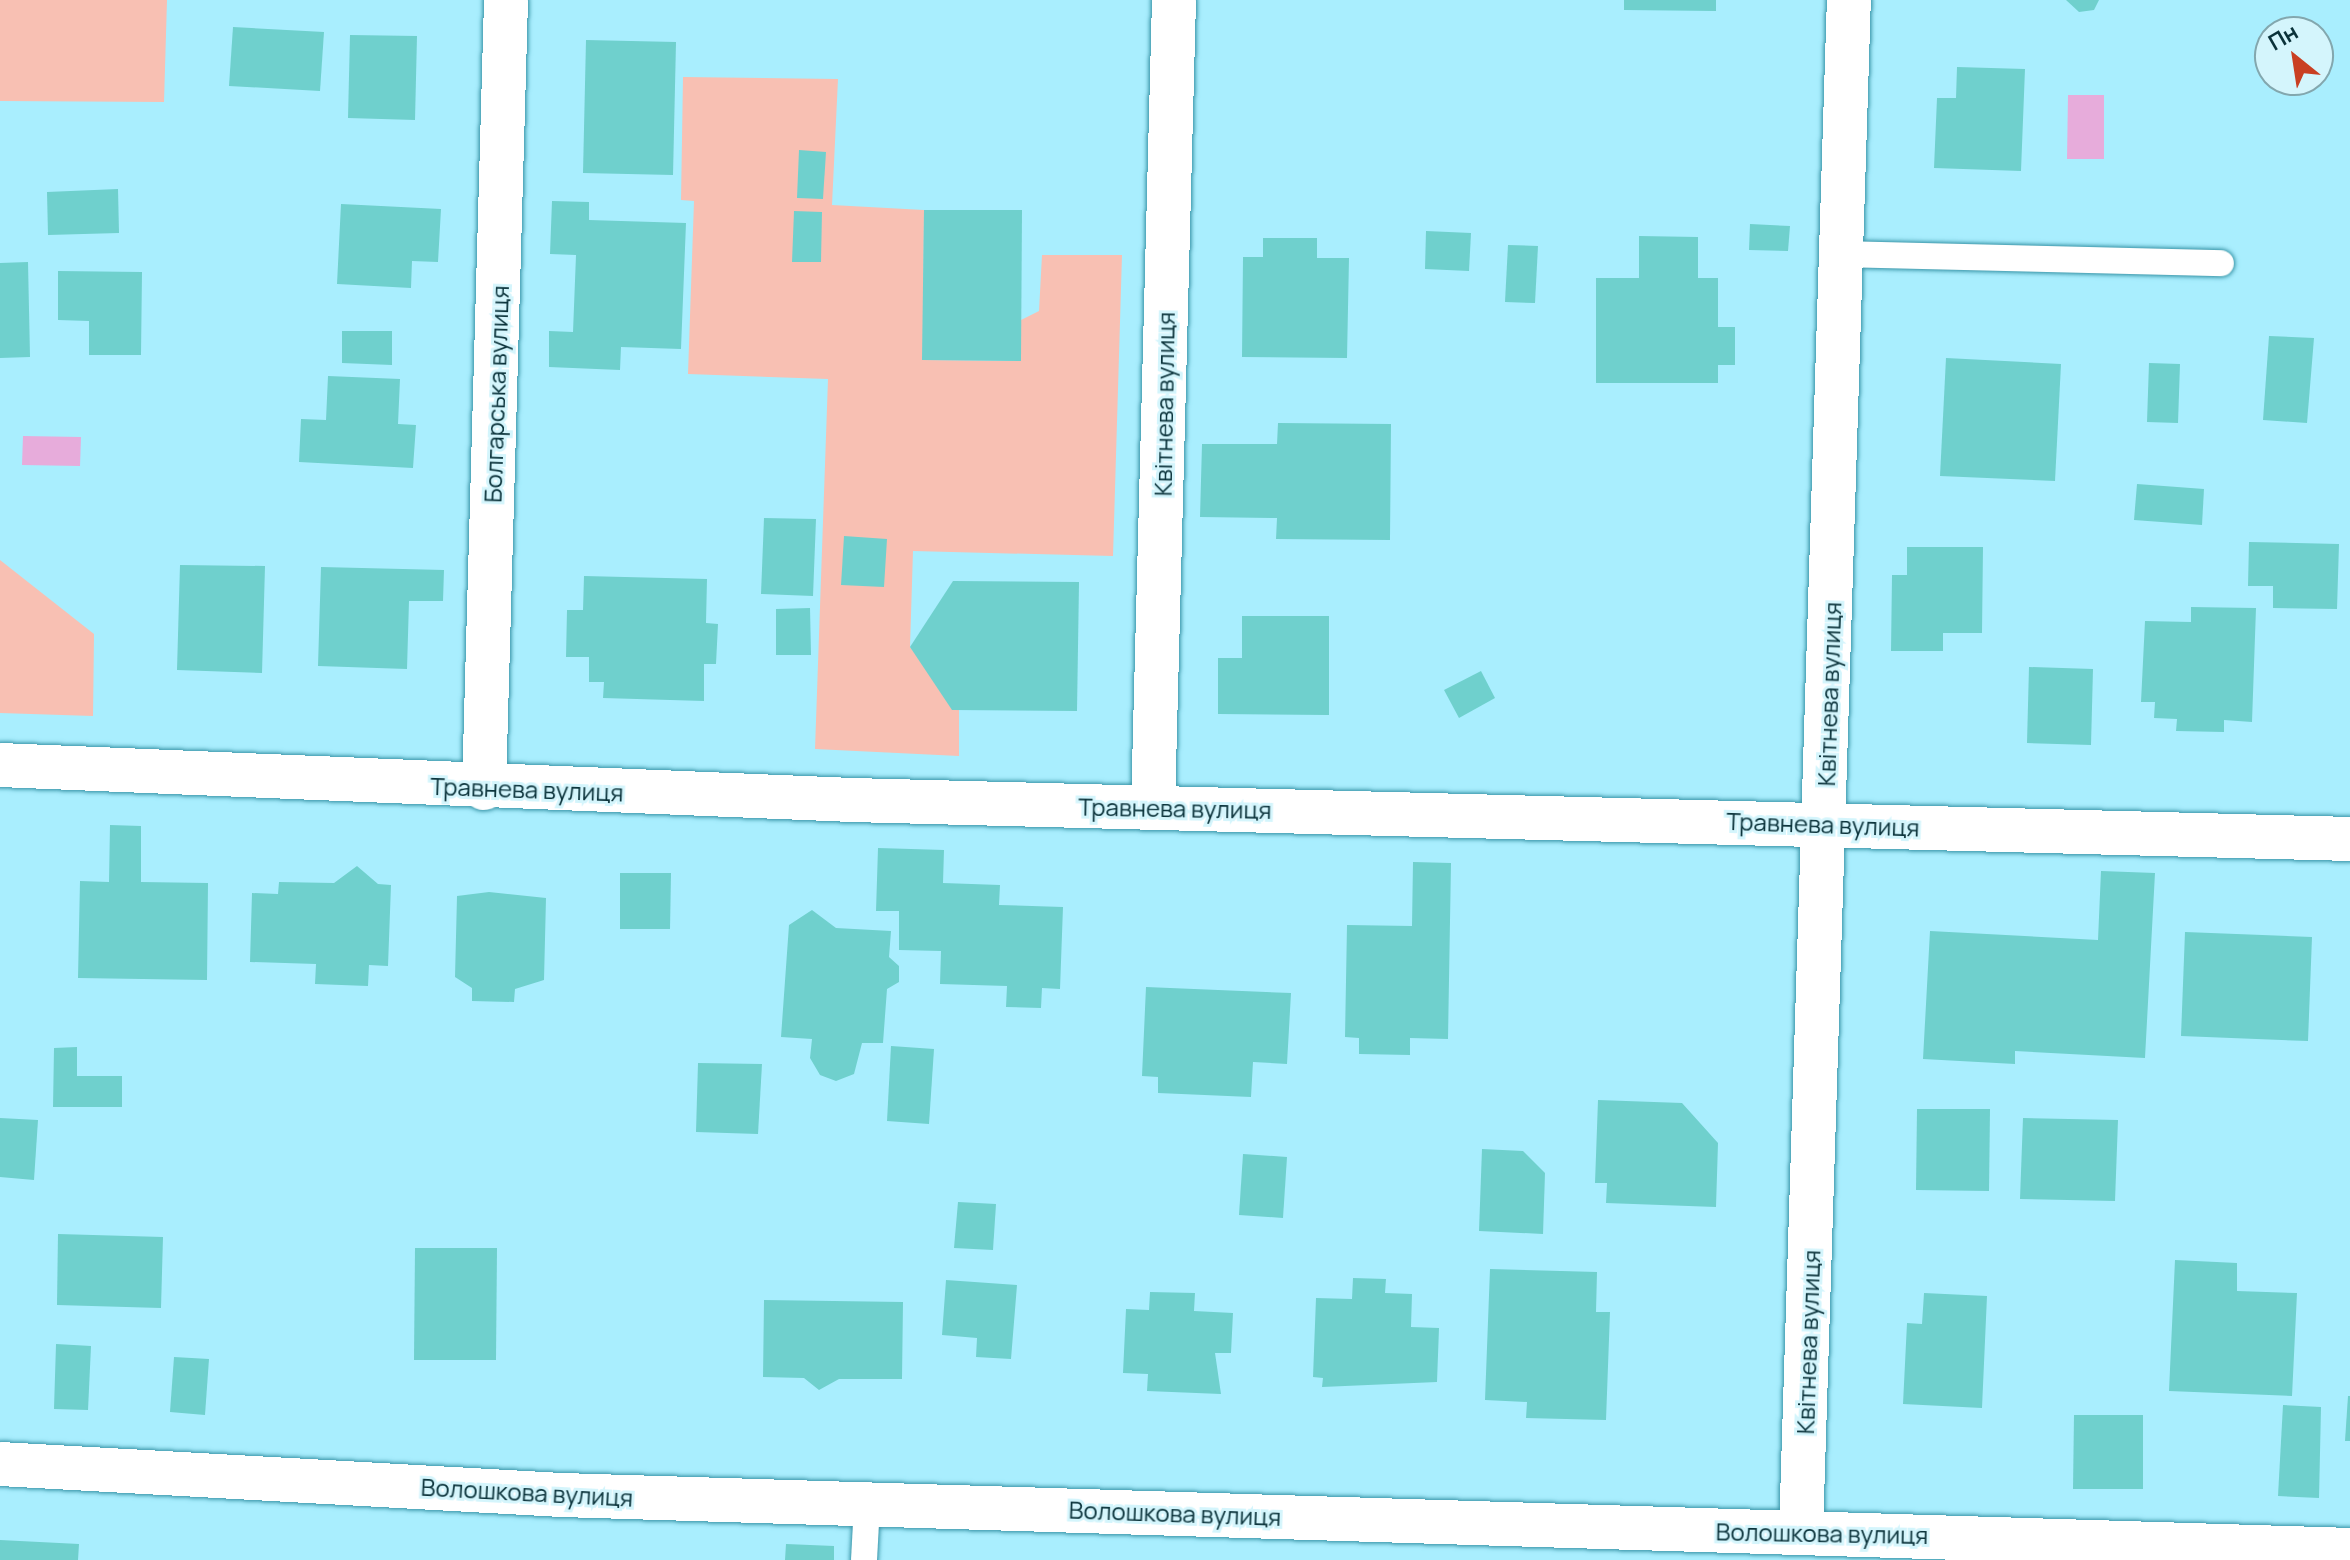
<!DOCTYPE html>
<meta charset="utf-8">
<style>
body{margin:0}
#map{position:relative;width:2350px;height:1560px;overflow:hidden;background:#a9eefe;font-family:Manrope,sans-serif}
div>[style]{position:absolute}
.green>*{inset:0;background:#f8c0b3}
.water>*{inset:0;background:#e7acdb}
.building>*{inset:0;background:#6fd0cd}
.roads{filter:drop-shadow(0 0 2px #3995a8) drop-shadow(0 0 2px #3995a8)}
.service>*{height:26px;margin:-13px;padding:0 13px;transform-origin:13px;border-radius:13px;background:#fff}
.minor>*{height:44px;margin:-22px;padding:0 22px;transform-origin:22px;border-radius:22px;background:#fff}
.tertiary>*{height:44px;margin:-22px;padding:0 22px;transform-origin:22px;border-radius:22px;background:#fff}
span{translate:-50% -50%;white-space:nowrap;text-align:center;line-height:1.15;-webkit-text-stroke:6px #d4f5fc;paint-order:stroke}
.street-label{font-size:24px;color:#0a323a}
.north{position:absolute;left:2254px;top:16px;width:80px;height:80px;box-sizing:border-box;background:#d4f5fc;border:2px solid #83a7ae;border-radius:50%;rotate:330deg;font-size:22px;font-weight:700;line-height:32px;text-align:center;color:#0a323a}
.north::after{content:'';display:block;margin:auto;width:28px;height:36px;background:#c93f22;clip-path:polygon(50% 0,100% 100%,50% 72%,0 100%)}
</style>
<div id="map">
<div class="green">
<i style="clip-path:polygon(0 0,167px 0,164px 102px,0 101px)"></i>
<i style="clip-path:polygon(683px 77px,838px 79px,832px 205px,924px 210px,923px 360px,1020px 361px,1021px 320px,1039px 311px,1042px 255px,1122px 255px,1113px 556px,913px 551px,910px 647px,959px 710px,959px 756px,815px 749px,828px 379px,688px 374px,694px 201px,681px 200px)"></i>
<i style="clip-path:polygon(0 560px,94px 634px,93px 716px,0 713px)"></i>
</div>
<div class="water">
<i style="clip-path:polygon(2068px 95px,2104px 95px,2104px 159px,2067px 159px)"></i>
<i style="clip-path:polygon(23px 436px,81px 437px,80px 466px,22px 465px)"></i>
</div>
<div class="building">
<i style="clip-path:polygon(1624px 0,1716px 0,1716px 11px,1624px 10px)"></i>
<i style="clip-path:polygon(2066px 0,2099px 0,2094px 10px,2079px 12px)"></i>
<i style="clip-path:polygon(233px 27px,324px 32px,320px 91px,229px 86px)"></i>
<i style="clip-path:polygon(350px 35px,417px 36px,415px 120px,348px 118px)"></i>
<i style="clip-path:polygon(586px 40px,676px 42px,673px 175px,583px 173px)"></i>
<i style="clip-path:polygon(1957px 67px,2025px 69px,2021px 171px,1934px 168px,1937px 98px,1956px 98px)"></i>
<i style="clip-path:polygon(799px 150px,826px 152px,823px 199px,797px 198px)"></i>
<i style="clip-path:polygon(118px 189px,119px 233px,48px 235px,47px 192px)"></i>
<i style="clip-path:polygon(552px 201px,589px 202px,589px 220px,686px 223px,681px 349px,621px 347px,620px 370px,549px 367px,549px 331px,573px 332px,576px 255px,550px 254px)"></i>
<i style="clip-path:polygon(341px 204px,441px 209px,438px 262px,412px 261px,411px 288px,337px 284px)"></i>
<i style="clip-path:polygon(924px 210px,1022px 210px,1021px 361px,922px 360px)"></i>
<i style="clip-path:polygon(794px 211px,822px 212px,821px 262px,792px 262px)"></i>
<i style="clip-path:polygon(1750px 224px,1790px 226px,1788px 251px,1749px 250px)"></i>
<i style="clip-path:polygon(1426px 231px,1471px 233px,1469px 271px,1425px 269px)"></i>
<i style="clip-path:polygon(1639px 236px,1698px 237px,1698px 278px,1718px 278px,1718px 327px,1735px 327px,1735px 365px,1718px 365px,1718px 383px,1596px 383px,1596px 278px,1639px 278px)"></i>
<i style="clip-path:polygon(1263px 238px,1317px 238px,1317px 258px,1349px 258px,1347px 358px,1242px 357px,1243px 257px,1263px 257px)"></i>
<i style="clip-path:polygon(1508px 245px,1538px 246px,1535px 303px,1505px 302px)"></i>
<i style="clip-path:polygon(28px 262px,30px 357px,0 358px,0 263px)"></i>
<i style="clip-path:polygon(58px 271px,142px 272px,141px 355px,89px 355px,89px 321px,58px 320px)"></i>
<i style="clip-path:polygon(342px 331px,392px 331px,392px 365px,342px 363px)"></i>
<i style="clip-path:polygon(2269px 336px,2314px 338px,2307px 423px,2263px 420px)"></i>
<i style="clip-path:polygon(1946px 358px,2061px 364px,2055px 481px,1940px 476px)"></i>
<i style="clip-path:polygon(2149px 363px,2180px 364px,2178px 423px,2147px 422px)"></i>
<i style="clip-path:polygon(328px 376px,400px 379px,398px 424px,416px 425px,413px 468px,299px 462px,301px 419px,326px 420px)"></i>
<i style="clip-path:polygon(1278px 423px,1391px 424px,1390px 540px,1276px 539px,1277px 518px,1200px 517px,1202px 444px,1277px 444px)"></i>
<i style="clip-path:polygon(2137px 484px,2204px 489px,2202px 525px,2134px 520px)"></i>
<i style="clip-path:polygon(764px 518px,816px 519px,813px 596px,761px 594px)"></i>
<i style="clip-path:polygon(844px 536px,887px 539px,884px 587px,841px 585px)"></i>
<i style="clip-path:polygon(2249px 542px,2339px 544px,2337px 609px,2273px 608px,2273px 586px,2248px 586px)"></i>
<i style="clip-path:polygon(1907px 547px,1983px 547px,1982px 633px,1943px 633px,1943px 651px,1891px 651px,1892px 575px,1907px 575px)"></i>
<i style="clip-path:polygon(180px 565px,265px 566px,262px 673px,177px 670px)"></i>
<i style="clip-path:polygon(321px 567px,444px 570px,443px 601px,409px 601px,407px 669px,318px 666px)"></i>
<i style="clip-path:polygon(584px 576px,707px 579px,706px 623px,718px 624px,716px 664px,704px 664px,704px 701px,603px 698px,604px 682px,589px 682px,589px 657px,566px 657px,567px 610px,583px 610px)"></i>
<i style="clip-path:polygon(953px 581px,1079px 582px,1077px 711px,952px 710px,910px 647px)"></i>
<i style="clip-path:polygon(2191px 607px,2256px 608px,2252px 722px,2224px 720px,2224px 732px,2176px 731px,2177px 719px,2154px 718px,2155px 702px,2141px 702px,2145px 621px,2191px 622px)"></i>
<i style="clip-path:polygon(810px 608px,811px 655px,776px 655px,776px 609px)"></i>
<i style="clip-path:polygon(1242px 616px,1329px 616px,1329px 715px,1218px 714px,1218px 658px,1242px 658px)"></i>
<i style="clip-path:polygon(2029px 667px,2093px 669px,2091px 745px,2027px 743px)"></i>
<i style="clip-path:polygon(1481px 671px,1495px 698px,1459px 718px,1444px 690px)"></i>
<i style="clip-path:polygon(110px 825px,141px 826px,141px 882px,208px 883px,207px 980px,78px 978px,80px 881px,109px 882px)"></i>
<i style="clip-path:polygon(878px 848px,944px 850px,943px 883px,1000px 885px,999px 905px,1063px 907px,1060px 989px,1042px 988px,1041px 1008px,1006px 1007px,1007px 986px,940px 984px,941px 951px,899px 950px,899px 911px,876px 911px)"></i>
<i style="clip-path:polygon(1413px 862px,1451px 863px,1448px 1039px,1410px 1038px,1410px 1055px,1359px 1054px,1359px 1038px,1345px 1037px,1347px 925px,1412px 926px)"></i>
<i style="clip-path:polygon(357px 866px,378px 884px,391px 885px,388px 966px,369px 965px,368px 986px,315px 984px,316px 964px,250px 962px,252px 893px,278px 894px,279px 882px,334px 883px)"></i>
<i style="clip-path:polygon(2101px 871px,2155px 873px,2145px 1058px,2015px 1051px,2015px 1064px,1923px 1059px,1930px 931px,2098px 940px)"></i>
<i style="clip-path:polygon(620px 873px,671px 873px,670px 929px,620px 929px)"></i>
<i style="clip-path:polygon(489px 892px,546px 898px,544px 980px,515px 989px,514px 1002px,472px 1001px,472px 988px,455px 977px,457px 896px)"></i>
<i style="clip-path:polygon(812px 910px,836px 928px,891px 931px,889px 957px,899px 966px,899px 982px,887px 989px,883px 1043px,862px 1043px,854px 1074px,836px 1081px,820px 1075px,810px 1058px,812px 1039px,781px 1037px,789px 925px)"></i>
<i style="clip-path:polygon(2185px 932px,2312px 937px,2308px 1041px,2181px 1036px)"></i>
<i style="clip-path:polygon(1146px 987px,1291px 993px,1287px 1064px,1253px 1062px,1251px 1097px,1158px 1093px,1158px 1077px,1142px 1076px)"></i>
<i style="clip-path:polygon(891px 1046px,934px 1049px,929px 1124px,887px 1121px)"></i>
<i style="clip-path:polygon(77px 1047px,77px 1076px,122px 1076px,122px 1107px,53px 1107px,54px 1048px)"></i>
<i style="clip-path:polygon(698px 1063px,762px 1064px,758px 1134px,696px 1132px)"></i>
<i style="clip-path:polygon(1598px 1100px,1682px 1103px,1718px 1143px,1716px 1207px,1606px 1203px,1607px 1183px,1595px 1183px)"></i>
<i style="clip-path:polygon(1917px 1109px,1990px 1109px,1989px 1191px,1916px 1190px)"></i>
<i style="clip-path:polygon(0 1118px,38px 1120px,34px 1180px,0 1177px)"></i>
<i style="clip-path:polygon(2023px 1118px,2118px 1120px,2115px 1201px,2020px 1199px)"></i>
<i style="clip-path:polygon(1482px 1149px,1523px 1151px,1545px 1173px,1543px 1234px,1479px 1231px)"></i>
<i style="clip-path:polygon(1243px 1154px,1287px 1157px,1283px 1218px,1239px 1215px)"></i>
<i style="clip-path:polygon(958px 1202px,996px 1204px,993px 1250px,954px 1248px)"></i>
<i style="clip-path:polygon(58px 1234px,163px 1237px,161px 1308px,57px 1305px)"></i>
<i style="clip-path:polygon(415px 1248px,497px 1248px,496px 1360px,414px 1360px)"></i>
<i style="clip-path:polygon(2175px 1260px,2237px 1263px,2237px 1291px,2297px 1293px,2292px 1396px,2169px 1391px)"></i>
<i style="clip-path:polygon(1490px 1269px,1597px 1272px,1596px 1312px,1610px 1312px,1606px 1420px,1526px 1418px,1527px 1402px,1485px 1400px)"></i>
<i style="clip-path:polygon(1353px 1278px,1386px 1279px,1385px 1293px,1412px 1294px,1411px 1327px,1439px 1328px,1437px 1382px,1322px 1387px,1323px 1378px,1313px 1377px,1316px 1298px,1352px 1299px)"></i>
<i style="clip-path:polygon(946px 1280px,1017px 1285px,1011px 1359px,976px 1357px,977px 1338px,942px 1335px)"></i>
<i style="clip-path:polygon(1150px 1292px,1195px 1293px,1194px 1311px,1233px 1313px,1231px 1353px,1215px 1353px,1221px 1394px,1147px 1391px,1148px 1374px,1123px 1373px,1126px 1309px,1149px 1310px)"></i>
<i style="clip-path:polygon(1924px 1293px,1987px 1296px,1982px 1408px,1903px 1404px,1907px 1323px,1922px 1324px)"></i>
<i style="clip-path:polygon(764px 1300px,903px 1302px,902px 1379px,839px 1379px,819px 1390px,804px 1378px,763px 1377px)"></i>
<i style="clip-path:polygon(56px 1344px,91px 1346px,88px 1410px,54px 1409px)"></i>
<i style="clip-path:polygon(174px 1357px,209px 1359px,205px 1415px,170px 1412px)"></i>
<i style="clip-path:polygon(2348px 1396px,2350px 1396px,2350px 1441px,2345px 1441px)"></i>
<i style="clip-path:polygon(2283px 1405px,2321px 1407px,2319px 1498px,2278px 1496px)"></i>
<i style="clip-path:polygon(2074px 1415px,2143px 1415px,2143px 1489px,2073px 1489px)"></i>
<i style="clip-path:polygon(0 1540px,79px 1544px,78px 1560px,0 1560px)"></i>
<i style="clip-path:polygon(786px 1544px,834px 1546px,834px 1560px,785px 1560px)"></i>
</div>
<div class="roads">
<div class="service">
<i style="left:1842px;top:254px;width:379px;rotate:1.4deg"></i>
<i style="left:864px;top:1560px;width:56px;rotate:-86.9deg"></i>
</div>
<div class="minor">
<i style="left:0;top:765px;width:853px;rotate:2.35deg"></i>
<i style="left:852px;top:800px;width:1499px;rotate:1.49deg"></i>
<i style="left:484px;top:788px;width:788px;rotate:-88.4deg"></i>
<i style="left:1153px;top:807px;width:807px;rotate:-88.51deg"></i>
<i style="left:1801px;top:1532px;width:1533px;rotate:-88.21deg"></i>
</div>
<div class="tertiary">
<i style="left:0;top:1464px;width:563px;rotate:3.16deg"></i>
<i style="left:562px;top:1495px;width:1789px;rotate:1.76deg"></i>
</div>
</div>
<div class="street-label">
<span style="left:496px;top:394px;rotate:-88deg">Болгарська вулиця</span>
<span style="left:1164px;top:404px;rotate:-89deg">Квітнева вулиця</span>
<span style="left:1829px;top:694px;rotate:-88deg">Квітнева вулиця</span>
<span style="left:527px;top:789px;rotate:2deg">Травнева вулиця</span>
<span style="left:1175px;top:808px;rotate:1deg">Травнева вулиця</span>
<span style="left:1823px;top:824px;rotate:2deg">Травнева вулиця</span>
<span style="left:1808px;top:1342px;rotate:-88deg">Квітнева вулиця</span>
<span style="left:527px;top:1492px;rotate:3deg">Волошкова вулиця</span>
<span style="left:1175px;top:1513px;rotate:2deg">Волошкова вулиця</span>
<span style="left:1822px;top:1533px;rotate:1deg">Волошкова вулиця</span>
</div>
<div class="north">Пн</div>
</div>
